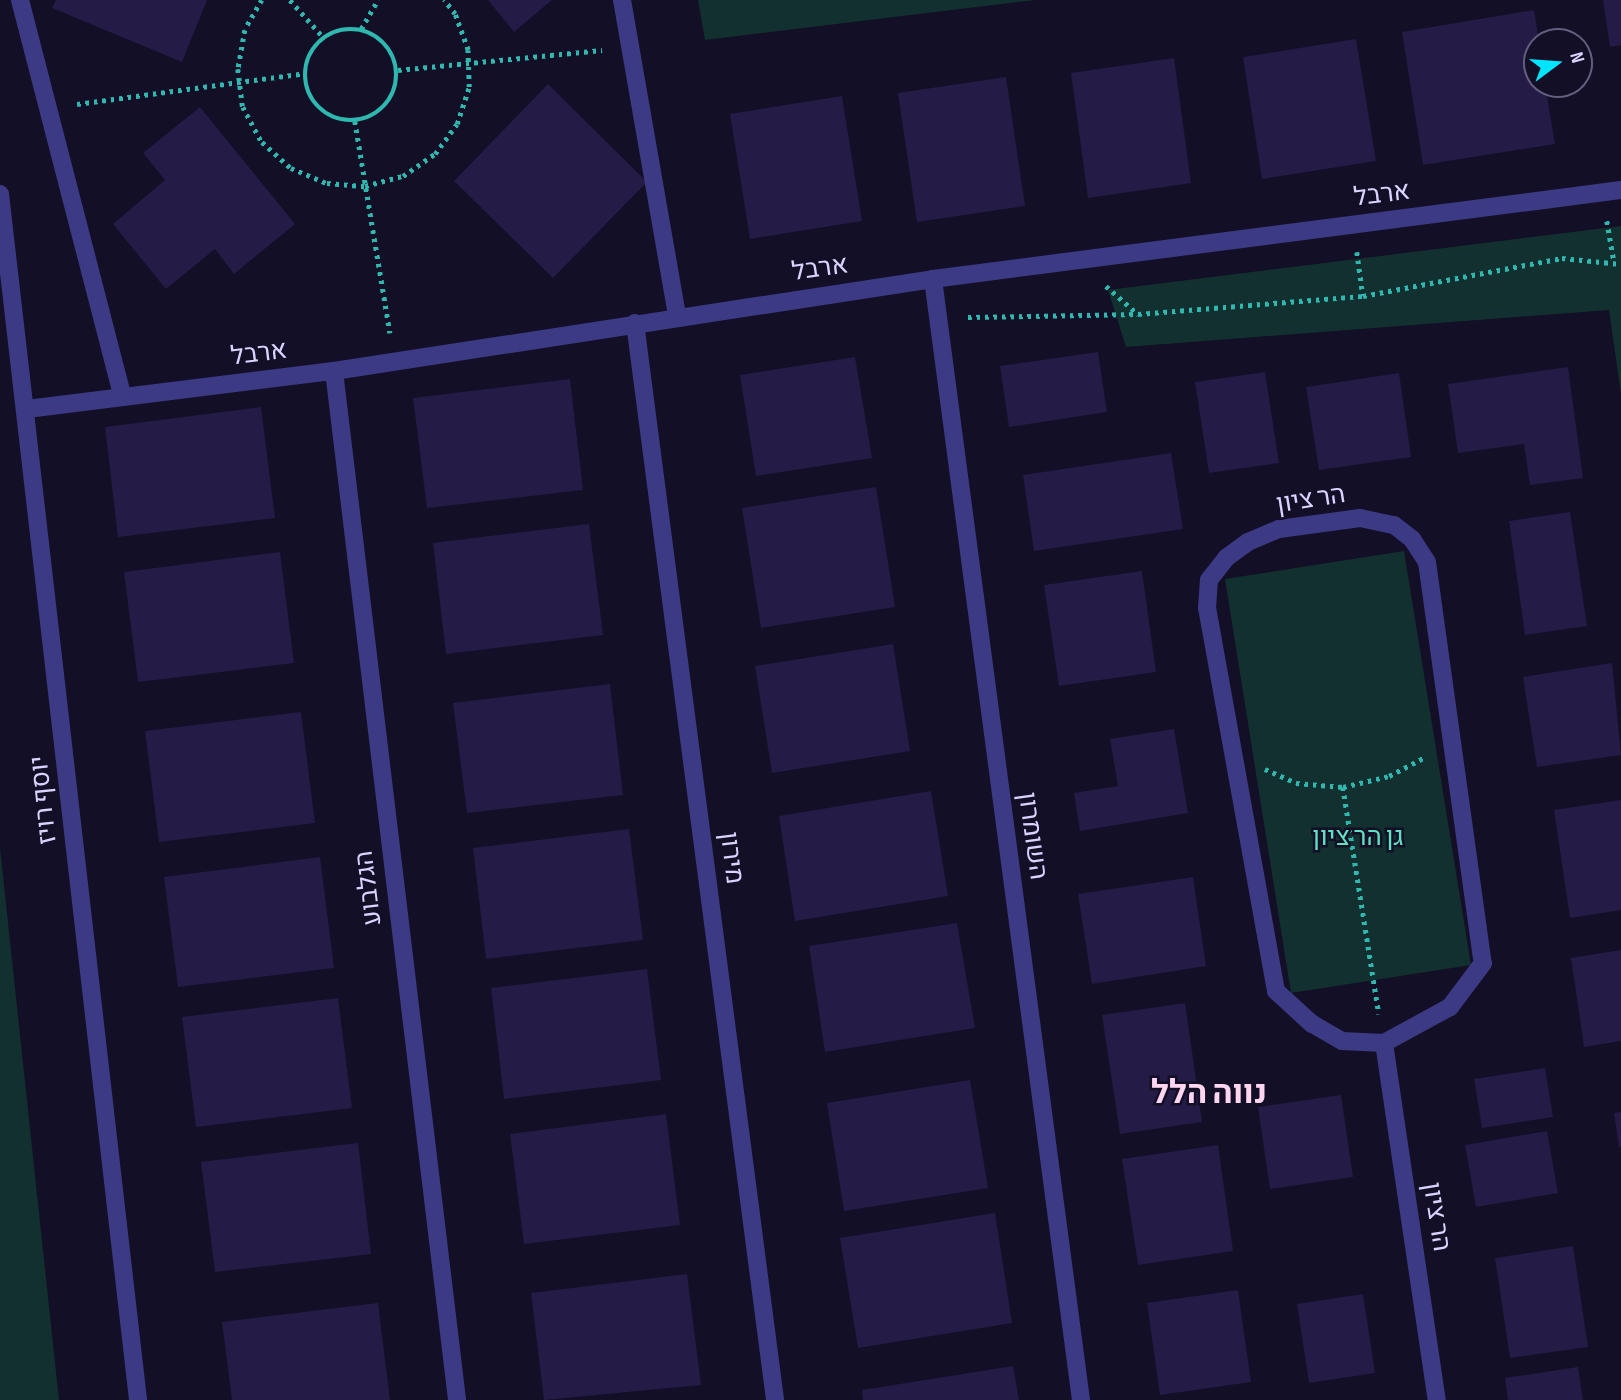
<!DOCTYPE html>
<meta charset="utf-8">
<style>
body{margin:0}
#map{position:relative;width:1621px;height:1400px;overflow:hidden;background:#130f26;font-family:"Sofia Sans Condensed",Heebo,sans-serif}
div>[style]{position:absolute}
.green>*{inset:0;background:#12302f}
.building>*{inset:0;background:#241b47}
.path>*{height:4.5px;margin-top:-2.25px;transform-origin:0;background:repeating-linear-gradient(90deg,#2fb8b0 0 3.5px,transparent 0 8.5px)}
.path>.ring{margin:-2.25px;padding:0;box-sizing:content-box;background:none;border:4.5px solid #2fb8b0;border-radius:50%}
.service>*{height:18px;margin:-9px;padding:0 9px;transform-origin:9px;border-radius:9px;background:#3d3a85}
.minor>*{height:18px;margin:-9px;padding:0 9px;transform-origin:9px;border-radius:9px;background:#3d3a85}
span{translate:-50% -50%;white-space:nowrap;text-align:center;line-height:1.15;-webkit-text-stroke:5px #130f26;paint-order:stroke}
.street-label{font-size:26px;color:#d9d4ff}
.park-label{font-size:26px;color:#5fe0c0}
.district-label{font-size:33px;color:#ffd6f0;font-weight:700}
.north{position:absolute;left:1523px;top:28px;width:70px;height:70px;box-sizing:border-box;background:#130f26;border:2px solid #625e7d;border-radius:50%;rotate:74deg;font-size:19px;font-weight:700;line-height:28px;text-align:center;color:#d9d4ff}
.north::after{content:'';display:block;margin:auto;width:24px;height:32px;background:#00e5ff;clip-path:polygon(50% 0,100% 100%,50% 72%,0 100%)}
</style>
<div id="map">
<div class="green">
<i style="clip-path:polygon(698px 0,1035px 0,705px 40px)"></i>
<i style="clip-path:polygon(1621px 226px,1621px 394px,1609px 310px,1126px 347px,1108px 290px)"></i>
<i style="clip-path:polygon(1404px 551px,1471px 965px,1291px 993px,1225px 579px)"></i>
<i style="clip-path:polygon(0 848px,59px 1400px,0 1400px)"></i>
</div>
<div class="building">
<i style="clip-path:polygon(56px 0,207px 0,182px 62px,52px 8px)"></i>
<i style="clip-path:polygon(488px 0,552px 0,514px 32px)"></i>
<i style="clip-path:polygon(1603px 0,1621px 0,1621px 45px,1610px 47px)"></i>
<i style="clip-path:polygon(1534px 10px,1539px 42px,1537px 84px,1545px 84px,1555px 144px,1423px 165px,1402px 32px)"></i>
<i style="clip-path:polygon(1356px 39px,1376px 161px,1262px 179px,1243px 57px)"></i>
<i style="clip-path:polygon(1174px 58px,1191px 183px,1088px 198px,1071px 73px)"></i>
<i style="clip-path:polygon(1006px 77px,1025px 206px,917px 222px,898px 93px)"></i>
<i style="clip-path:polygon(548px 84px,647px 182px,553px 278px,454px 181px)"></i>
<i style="clip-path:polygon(842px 96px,862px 221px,750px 239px,730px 114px)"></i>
<i style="clip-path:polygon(200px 107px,295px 224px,234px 274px,215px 249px,166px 289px,113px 224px,165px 180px,143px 153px)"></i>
<i style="clip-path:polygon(1098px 352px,1107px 412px,1009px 427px,1000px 366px)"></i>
<i style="clip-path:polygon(855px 357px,872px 458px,756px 476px,740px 375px)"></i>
<i style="clip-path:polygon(1568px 367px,1583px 478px,1530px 485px,1524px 444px,1458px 453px,1448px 384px)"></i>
<i style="clip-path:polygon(1265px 372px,1279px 463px,1209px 473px,1195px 382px)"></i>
<i style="clip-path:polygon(1399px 373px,1411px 457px,1319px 470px,1306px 387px)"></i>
<i style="clip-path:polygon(570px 379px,583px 490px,427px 508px,413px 398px)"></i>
<i style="clip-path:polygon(261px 407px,275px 518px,118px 537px,105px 427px)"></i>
<i style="clip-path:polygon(1171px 453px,1183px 529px,1034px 551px,1023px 475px)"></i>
<i style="clip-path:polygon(876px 487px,895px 607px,761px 628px,742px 508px)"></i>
<i style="clip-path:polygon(1570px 512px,1587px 626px,1525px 635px,1509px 521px)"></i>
<i style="clip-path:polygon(589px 524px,603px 635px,446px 654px,433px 543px)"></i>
<i style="clip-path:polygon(280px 552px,294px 663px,138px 682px,124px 572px)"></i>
<i style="clip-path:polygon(1142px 571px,1156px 672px,1059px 686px,1044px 585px)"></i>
<i style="clip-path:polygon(893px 644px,910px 751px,772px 773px,755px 666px)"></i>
<i style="clip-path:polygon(1612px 663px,1621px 755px,1537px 767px,1523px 677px)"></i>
<i style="clip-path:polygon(610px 684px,623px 795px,467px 813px,453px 703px)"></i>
<i style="clip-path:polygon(301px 712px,315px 823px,159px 842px,145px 731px)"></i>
<i style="clip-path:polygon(1174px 729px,1188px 813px,1080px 831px,1074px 793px,1118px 786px,1110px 739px)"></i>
<i style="clip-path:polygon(931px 791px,948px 896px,795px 921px,779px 816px)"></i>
<i style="clip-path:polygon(1621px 800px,1621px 910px,1570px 918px,1554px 810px)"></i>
<i style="clip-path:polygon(629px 829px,643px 940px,486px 959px,473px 848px)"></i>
<i style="clip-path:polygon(320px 857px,334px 968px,178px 987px,164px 877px)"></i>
<i style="clip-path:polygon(1193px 877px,1206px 966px,1092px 984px,1078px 894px)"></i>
<i style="clip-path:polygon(957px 923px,975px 1028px,825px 1052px,809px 946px)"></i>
<i style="clip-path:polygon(1621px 950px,1621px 1041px,1584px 1047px,1571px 958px)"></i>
<i style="clip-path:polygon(647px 969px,661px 1080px,504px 1099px,491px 988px)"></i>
<i style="clip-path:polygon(338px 998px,352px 1108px,196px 1127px,182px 1017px)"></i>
<i style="clip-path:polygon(1185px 1003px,1202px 1122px,1120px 1134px,1102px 1015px)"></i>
<i style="clip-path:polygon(1545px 1068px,1553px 1117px,1482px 1128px,1474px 1079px)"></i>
<i style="clip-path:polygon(970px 1080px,988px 1188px,844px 1211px,827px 1103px)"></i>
<i style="clip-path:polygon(1341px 1095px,1353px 1177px,1270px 1189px,1258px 1107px)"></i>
<i style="clip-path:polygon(1621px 1112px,1621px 1147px,1619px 1147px,1614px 1113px)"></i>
<i style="clip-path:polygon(666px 1114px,680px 1225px,524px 1244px,510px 1134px)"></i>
<i style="clip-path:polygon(1547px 1131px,1558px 1193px,1476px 1207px,1465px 1145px)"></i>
<i style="clip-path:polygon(358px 1143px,371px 1254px,215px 1272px,201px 1162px)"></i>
<i style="clip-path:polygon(1218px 1145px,1233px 1251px,1138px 1265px,1122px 1159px)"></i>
<i style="clip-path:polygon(995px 1213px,1012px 1323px,858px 1348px,840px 1238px)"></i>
<i style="clip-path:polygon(1573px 1246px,1588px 1347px,1510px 1358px,1495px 1258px)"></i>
<i style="clip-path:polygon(687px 1274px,701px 1385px,544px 1400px,531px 1293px)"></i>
<i style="clip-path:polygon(1238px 1290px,1251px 1382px,1160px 1395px,1147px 1303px)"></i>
<i style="clip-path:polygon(1363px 1294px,1375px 1373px,1309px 1383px,1297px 1304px)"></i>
<i style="clip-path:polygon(378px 1303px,390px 1400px,232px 1400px,222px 1322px)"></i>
<i style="clip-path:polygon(1013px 1366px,1019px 1400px,863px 1400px,862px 1390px)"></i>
<i style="clip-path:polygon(1578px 1367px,1583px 1400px,1508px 1400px,1505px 1378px)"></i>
</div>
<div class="path">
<i style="left:262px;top:0;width:34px;rotate:120deg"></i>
<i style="left:245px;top:30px;width:40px;rotate:100deg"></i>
<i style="left:238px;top:69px;width:38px;rotate:83deg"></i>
<i style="left:243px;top:107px;width:40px;rotate:62deg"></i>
<i style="left:262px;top:142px;width:39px;rotate:42deg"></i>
<i style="left:291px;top:168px;width:39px;rotate:23deg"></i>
<i style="left:327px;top:183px;width:38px;rotate:5deg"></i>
<i style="left:365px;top:186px;width:39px;rotate:-15deg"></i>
<i style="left:403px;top:176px;width:39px;rotate:-35deg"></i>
<i style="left:435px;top:154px;width:37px;rotate:-54deg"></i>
<i style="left:457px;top:124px;width:39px;rotate:-72deg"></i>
<i style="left:469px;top:87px;width:37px;rotate:-92deg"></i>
<i style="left:468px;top:50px;width:38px;rotate:-110deg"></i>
<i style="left:455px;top:14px;width:18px;rotate:-128deg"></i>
<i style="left:290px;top:0;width:51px;rotate:48.2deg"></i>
<i class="ring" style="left:305px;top:29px;width:87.5px;height:87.5px"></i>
<i style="left:361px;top:29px;width:34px;rotate:-60deg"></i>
<i style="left:398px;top:70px;width:205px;rotate:-5.6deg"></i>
<i style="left:77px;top:104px;width:230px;rotate:-7.7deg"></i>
<i style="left:355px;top:121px;width:215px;rotate:80.6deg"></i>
<i style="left:1607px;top:221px;width:41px;rotate:80.1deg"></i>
<i style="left:1357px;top:252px;width:44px;rotate:82.2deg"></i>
<i style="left:1106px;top:286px;width:43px;rotate:41.2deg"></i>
<i style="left:1138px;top:314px;width:226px;rotate:-4.6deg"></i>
<i style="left:1363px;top:296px;width:203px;rotate:-10.8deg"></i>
<i style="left:1562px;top:258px;width:59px;rotate:5.8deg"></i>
<i style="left:968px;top:317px;width:169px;rotate:-1deg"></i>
<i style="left:1265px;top:769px;width:34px;rotate:24deg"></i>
<i style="left:1296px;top:783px;width:47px;rotate:4.9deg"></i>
<i style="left:1343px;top:787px;width:47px;rotate:-13.4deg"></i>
<i style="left:1389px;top:776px;width:41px;rotate:-27.8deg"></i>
<i style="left:1343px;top:787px;width:230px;rotate:81deg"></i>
</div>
<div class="service">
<i style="left:20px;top:0;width:410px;rotate:75.5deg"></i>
<i style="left:622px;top:0;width:321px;rotate:80.1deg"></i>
</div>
<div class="minor">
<i style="left:0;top:194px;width:1214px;rotate:83.47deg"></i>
<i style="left:933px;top:279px;width:1131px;rotate:82.48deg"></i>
<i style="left:635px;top:323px;width:1086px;rotate:82.59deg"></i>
<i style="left:334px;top:371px;width:1036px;rotate:83.18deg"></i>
<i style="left:27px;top:409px;width:309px;rotate:-7.1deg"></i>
<i style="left:334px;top:371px;width:606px;rotate:-8.73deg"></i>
<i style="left:933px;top:279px;width:694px;rotate:-7.37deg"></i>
<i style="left:1360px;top:518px;width:35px;rotate:12deg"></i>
<i style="left:1394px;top:525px;width:23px;rotate:38deg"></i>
<i style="left:1412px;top:539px;width:27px;rotate:57deg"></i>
<i style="left:1427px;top:562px;width:405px;rotate:82.1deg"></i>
<i style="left:1483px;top:963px;width:55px;rotate:126.9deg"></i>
<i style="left:1450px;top:1007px;width:75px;rotate:151.4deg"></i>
<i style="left:1384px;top:1043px;width:42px;rotate:-177.3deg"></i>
<i style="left:1342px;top:1041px;width:34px;rotate:-150deg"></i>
<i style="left:1312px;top:1024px;width:49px;rotate:-137.5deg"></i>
<i style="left:1276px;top:991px;width:389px;rotate:-100.2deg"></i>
<i style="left:1207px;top:608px;width:28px;rotate:-86deg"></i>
<i style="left:1209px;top:580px;width:28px;rotate:-52deg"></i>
<i style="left:1226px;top:558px;width:27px;rotate:-36deg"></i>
<i style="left:1248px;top:542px;width:34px;rotate:-23deg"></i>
<i style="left:1279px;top:529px;width:82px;rotate:-7.7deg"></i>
<i style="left:1384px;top:1043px;width:361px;rotate:81.6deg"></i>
</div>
<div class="street-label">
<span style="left:1382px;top:195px;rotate:-7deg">ארבל</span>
<span style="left:820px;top:269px;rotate:-8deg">ארבל</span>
<span style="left:259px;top:354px;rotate:-7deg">ארבל</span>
<span style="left:1311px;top:500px;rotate:-9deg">הר ציון</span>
<span style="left:44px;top:800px;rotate:-96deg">יוסף רויז</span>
<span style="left:1032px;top:836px;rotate:82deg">השומרון</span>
<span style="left:731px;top:858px;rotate:83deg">מירון</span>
<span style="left:369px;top:888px;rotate:-97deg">הגלבוע</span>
<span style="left:1436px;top:1217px;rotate:81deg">הר ציון</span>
</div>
<div class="park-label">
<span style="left:1358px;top:838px">גן הר ציון</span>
</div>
<div class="district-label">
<span style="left:1209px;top:1094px">נווה הלל</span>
</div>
<div class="north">N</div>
</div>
